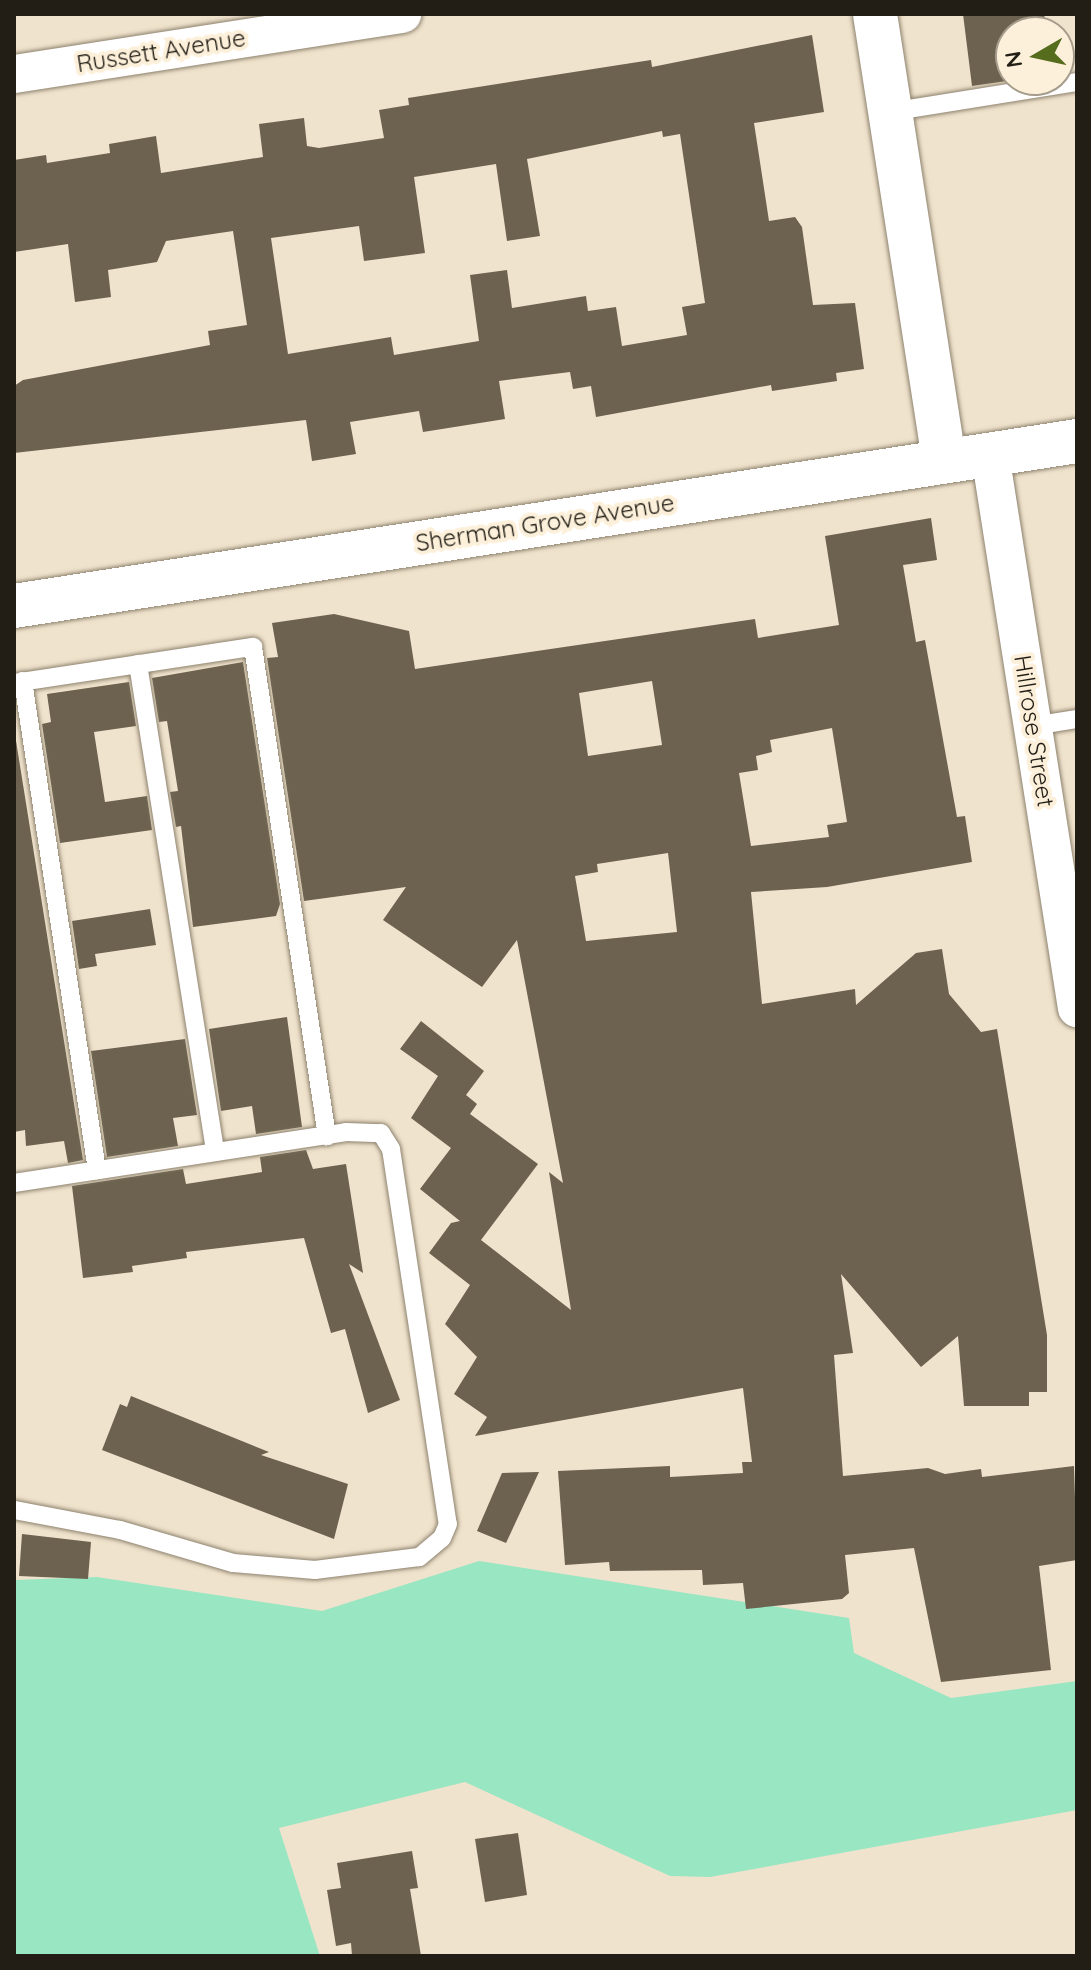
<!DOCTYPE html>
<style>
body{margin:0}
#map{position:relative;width:1091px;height:1970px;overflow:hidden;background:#f0e3cd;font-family:Quicksand,sans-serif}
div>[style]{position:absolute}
.green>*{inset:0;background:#99e6c2}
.building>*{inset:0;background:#6c624f}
.roads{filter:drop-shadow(0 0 2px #8d826e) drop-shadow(0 0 2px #8d826e)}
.service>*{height:18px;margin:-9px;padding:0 9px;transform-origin:9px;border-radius:9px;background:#fff}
.minor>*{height:38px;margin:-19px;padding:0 19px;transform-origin:19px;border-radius:19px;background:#fff}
.tertiary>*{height:44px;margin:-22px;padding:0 22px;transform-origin:22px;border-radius:22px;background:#fff}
span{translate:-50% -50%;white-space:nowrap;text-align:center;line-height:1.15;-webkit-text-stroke:8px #fdf0da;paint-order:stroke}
.street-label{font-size:24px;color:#221e16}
.frame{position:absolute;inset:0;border:16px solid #221e16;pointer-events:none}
.north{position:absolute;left:995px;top:16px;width:80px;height:80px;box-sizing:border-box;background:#fdf0da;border:2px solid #a59c8c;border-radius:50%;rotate:261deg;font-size:22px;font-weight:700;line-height:32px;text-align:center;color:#221e16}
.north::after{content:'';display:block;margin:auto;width:28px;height:36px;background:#566d1d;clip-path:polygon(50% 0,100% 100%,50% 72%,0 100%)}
</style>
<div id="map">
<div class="green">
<i style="clip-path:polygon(479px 1561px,849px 1618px,854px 1653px,951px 1698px,1077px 1681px,1077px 1810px,710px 1877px,670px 1876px,465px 1782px,279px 1828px,320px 1956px,14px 1956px,14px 1580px,97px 1577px,322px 1611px)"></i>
</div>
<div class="building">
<i style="clip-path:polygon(963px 14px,1044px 14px,1047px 32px,1011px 32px,1014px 80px,972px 86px)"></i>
<i style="clip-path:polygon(evenodd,812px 35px,824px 112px,754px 123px,769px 221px,795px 217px,802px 227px,813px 305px,855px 303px,864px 369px,836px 373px,837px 381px,772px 391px,771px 385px,596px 417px,591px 386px,573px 389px,570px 372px,499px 381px,505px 419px,423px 432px,419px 411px,350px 422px,356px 454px,312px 461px,306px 420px,14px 453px,14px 386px,23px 380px,210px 345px,208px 331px,247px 325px,233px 231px,166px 241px,157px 262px,108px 270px,111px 297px,75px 302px,68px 244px,14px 252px,14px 160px,46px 155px,47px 163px,110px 153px,109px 144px,156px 136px,161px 173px,263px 157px,259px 124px,304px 118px,307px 146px,319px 148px,384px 138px,379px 110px,409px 105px,408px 98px,651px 60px,652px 67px,812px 35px,662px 131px,663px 137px,680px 134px,705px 303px,682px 307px,687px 335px,622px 346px,616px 307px,588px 311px,586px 296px,512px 308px,507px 270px,470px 275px,479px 341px,394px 355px,391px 337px,288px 354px,271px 238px,359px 226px,364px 261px,425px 253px,414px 177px,496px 164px,507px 241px,540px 236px,527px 159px,662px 131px)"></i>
<i style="clip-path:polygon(evenodd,931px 518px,937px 560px,903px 565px,916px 642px,925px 640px,957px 817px,965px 816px,972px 862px,827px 887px,751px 892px,762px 1004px,855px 989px,856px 1005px,916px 953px,942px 949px,949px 994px,981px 1032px,997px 1029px,1047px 1335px,1047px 1392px,1029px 1392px,1029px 1406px,964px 1406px,958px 1336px,921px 1367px,841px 1274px,853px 1353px,834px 1355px,843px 1476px,928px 1468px,945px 1474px,981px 1469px,982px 1477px,1074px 1466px,1077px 1560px,1039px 1566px,1051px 1670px,941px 1682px,914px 1548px,845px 1555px,849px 1593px,842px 1599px,746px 1609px,743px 1583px,703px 1585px,702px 1570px,610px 1571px,609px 1562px,565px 1565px,558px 1471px,670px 1466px,670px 1477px,743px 1473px,742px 1462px,752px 1462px,743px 1388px,475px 1436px,487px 1417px,454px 1394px,477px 1357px,445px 1324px,470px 1285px,429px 1253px,451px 1223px,460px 1221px,420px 1189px,451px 1148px,411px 1118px,438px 1076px,400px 1049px,421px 1021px,484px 1071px,466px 1095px,477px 1104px,470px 1114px,538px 1164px,481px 1240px,571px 1310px,549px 1172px,563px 1183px,517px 940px,482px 987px,383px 920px,406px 887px,304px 901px,267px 658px,278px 657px,272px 623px,334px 614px,409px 631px,415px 669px,755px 619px,758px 638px,839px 625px,825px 536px,931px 518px,652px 681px,662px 745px,588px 756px,579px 693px,652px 681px,931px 518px,832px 728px,847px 822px,827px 825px,829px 837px,751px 846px,739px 773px,758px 770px,756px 756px,772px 752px,770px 740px,832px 728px,931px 518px,668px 853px,677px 932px,586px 941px,575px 876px,598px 872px,597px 864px,668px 853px)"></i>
<i style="clip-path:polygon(243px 662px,280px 904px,276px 916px,193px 927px,181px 826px,176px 827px,170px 792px,178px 791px,167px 721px,159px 722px,152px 678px)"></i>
<i style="clip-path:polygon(129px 682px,136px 726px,94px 732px,105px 802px,147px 796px,152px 830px,60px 843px,42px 724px,51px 722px,47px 694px)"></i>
<i style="clip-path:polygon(14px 728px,83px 1160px,68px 1163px,64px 1141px,26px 1146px,25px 1130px,14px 1132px)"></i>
<i style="clip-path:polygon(150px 909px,156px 945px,95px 954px,97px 966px,79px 969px,72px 921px)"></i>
<i style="clip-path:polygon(287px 1017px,302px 1127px,256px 1134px,252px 1106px,221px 1111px,209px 1029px)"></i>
<i style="clip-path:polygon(185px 1039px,197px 1115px,173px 1118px,178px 1146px,107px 1157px,91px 1051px)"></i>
<i style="clip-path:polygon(306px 1150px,313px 1169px,346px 1164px,363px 1273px,349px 1264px,400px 1400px,368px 1413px,345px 1329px,331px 1333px,304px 1238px,186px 1252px,187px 1258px,132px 1266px,133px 1272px,83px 1278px,72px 1186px,183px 1169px,186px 1184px,262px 1172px,260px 1157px)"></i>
<i style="clip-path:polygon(131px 1396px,269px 1452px,261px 1455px,348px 1484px,334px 1539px,102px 1450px,120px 1404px,127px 1407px)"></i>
<i style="clip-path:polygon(539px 1472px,506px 1543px,477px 1531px,502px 1473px)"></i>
<i style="clip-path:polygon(22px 1534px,91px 1542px,88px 1579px,19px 1576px)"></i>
<i style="clip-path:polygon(518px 1833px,527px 1895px,485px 1902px,475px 1839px)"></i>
<i style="clip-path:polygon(412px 1851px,418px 1888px,410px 1889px,421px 1956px,352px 1956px,351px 1943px,336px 1946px,327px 1890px,341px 1888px,337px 1863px)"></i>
</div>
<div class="roads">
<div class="service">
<i style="left:890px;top:112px;width:189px;rotate:-9.1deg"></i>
<i style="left:138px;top:664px;width:492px;rotate:81deg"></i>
<i style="left:23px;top:681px;width:495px;rotate:81.4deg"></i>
<i style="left:14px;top:683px;width:242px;rotate:-8.6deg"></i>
<i style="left:253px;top:647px;width:495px;rotate:81.4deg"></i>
<i style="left:1033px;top:726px;width:45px;rotate:-9deg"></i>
<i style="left:14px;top:1183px;width:336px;rotate:-8.7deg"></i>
<i style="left:346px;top:1132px;width:35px;rotate:2deg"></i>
<i style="left:381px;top:1133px;width:19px;rotate:58deg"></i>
<i style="left:391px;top:1149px;width:379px;rotate:81.4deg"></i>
<i style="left:448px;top:1524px;width:15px;rotate:113deg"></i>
<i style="left:442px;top:1538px;width:30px;rotate:140deg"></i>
<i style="left:419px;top:1557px;width:105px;rotate:172.9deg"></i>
<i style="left:315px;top:1570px;width:82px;rotate:-175.1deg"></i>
<i style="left:233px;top:1563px;width:118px;rotate:-163.7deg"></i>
<i style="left:120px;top:1530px;width:108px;rotate:-169.3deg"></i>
</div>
<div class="minor">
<i style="left:14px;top:74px;width:393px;rotate:-8.8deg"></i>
<i style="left:990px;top:454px;width:561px;rotate:81.08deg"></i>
</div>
<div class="tertiary">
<i style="left:875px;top:14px;width:452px;rotate:81.2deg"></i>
<i style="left:14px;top:606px;width:1076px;rotate:-8.82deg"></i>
</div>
</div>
<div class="street-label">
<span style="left:161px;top:51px;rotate:-9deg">Russett Avenue</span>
<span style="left:545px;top:523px;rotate:-9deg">Sherman Grove Avenue</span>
<span style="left:1034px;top:731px;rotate:81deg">Hillrose Street</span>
</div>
<div class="frame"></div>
<div class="north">N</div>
</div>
